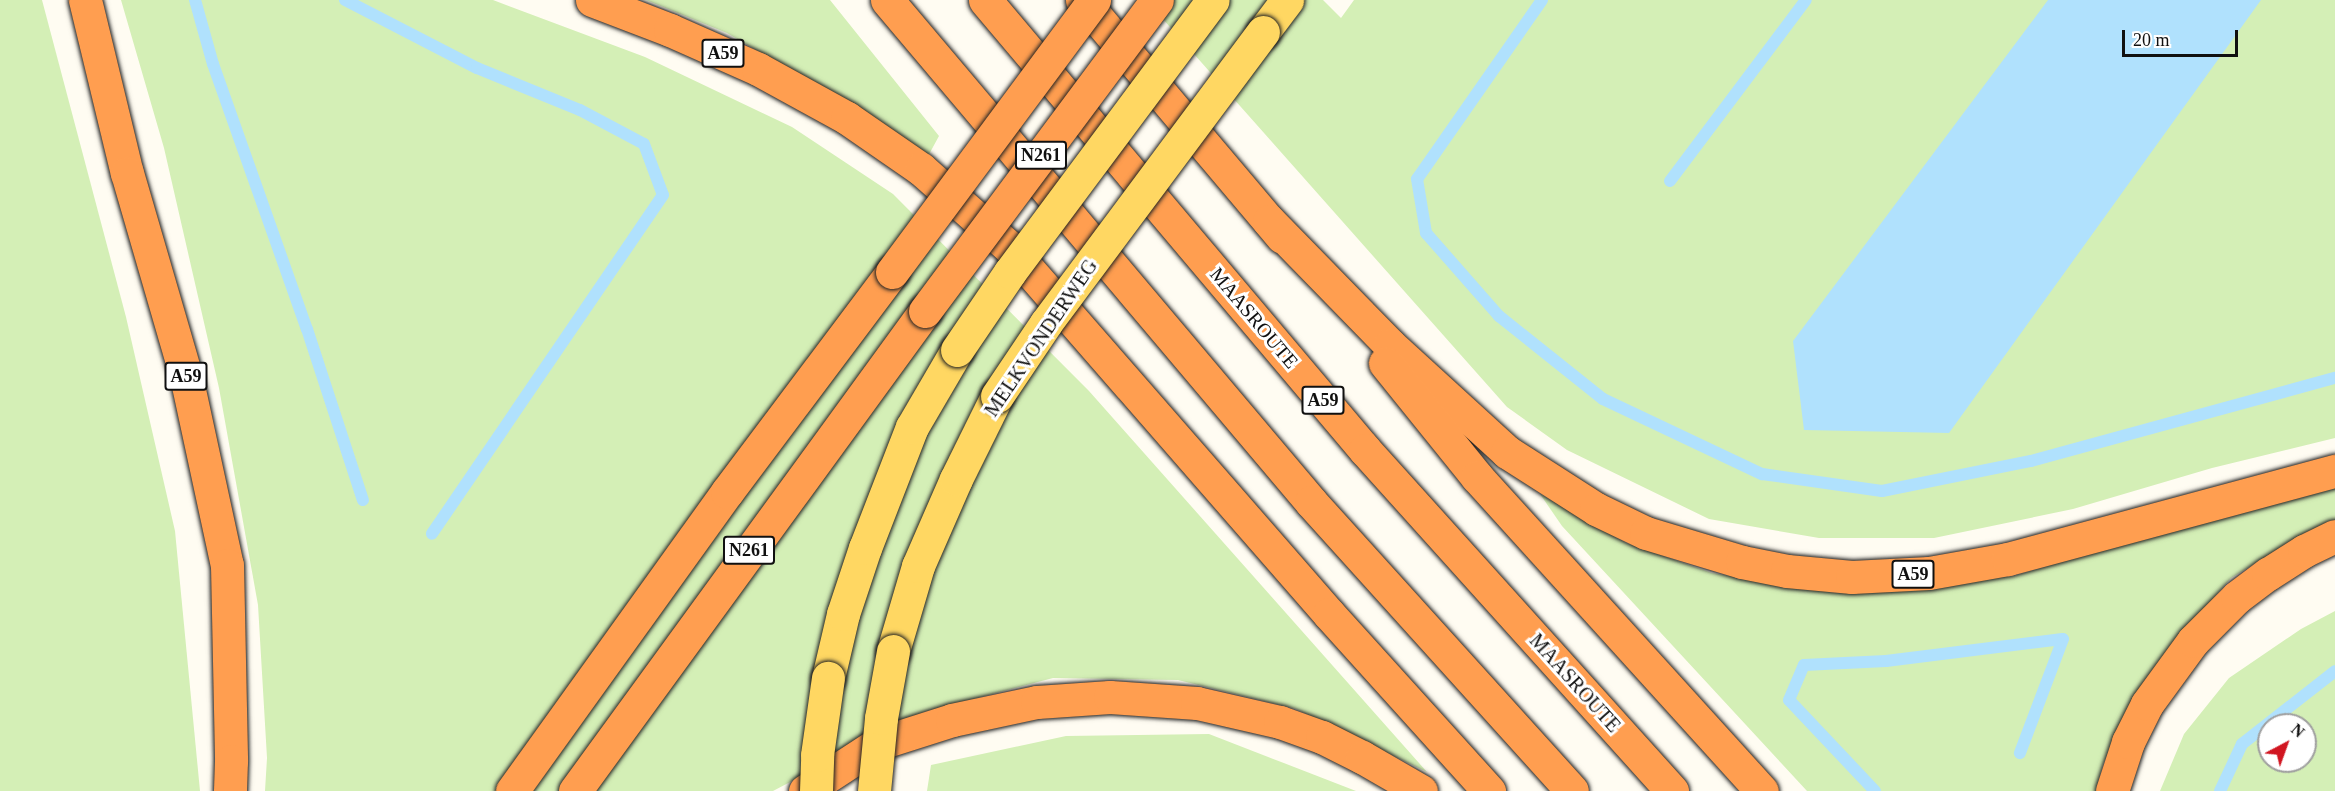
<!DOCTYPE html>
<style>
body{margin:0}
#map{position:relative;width:2335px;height:791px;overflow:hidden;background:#fffcf2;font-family:Georgia,serif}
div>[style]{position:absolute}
.green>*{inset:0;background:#d4efb6}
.water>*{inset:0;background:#b0e1fd}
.stream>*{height:12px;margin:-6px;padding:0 6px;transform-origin:6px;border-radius:6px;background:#b0e1fd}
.roads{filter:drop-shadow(0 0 2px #212121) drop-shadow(0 0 2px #212121)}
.major>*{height:33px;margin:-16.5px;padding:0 16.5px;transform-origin:16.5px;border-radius:16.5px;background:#ffd762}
.highway>*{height:33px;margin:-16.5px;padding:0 16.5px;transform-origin:16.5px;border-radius:16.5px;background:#ff9e50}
.bridges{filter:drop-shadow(0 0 2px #212121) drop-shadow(0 0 2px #212121)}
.major-bridge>*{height:33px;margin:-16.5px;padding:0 16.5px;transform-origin:16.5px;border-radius:16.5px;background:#ffd762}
.highway-bridge>*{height:33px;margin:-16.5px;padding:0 16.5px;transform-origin:16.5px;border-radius:16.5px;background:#ff9e50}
span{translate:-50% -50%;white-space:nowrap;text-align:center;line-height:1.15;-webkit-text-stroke:6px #fff;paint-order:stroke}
.shield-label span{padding:2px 4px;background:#fff;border:2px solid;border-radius:4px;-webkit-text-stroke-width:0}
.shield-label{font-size:18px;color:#101010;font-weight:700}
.street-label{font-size:20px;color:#101010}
.north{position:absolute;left:2257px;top:713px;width:60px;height:60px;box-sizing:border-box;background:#fff;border:2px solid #9f9f9f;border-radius:50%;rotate:41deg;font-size:16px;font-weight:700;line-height:24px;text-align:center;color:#101010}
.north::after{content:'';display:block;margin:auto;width:21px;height:27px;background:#d11621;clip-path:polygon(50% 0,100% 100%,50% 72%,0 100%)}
.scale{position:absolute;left:2122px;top:30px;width:116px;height:27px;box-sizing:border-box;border:3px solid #101010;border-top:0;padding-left:8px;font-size:18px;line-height:21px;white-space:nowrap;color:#101010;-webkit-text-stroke:4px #fff;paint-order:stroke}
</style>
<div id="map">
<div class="green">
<i style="clip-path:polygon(0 0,42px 0,126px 317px,175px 531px,200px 791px,0 791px)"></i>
<i style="clip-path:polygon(121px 0,493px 0,645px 57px,792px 127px,893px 194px,1089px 391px,1427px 772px,1296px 709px,1178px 680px,1053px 678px,924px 712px,773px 791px,265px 791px,267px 758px,258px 605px,219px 388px,164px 148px)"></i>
<i style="clip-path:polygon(646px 0,830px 0,939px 136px,927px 158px,854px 108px,727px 33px)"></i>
<i style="clip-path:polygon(1146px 0,1323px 0,1341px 18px,1354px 0,2335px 0,2335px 438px,2212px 468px,2073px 509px,1934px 538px,1819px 538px,1709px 519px,1567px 450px,1507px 407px)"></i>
<i style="clip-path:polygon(2335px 484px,2335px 522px,2305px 533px,2231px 578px,2162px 657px,2135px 695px,2103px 764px,2096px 791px,1807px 791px,1562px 526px,1540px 494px,1626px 543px,1712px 573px,1836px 593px,2014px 576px,2211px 517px)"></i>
<i style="clip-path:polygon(evenodd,2335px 611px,2335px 791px,2160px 791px,2184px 734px,2229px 678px,2301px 629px,2335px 611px,2269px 725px,2305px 725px,2305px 761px,2269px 761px,2269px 725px)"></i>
<i style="clip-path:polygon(1209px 734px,1356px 791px,927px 791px,931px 765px,1066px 736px)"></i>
</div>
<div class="water">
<i style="clip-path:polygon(2048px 0,2261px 0,1949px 433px,1804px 430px,1793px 341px)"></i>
</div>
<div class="stream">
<i style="left:195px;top:0;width:66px;rotate:74.3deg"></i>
<i style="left:213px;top:64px;width:281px;rotate:70.5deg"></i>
<i style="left:307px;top:329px;width:180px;rotate:71.9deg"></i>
<i style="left:345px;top:0;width:148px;rotate:27.3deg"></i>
<i style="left:477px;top:68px;width:111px;rotate:22.2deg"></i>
<i style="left:580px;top:110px;width:72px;rotate:28deg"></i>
<i style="left:644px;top:144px;width:54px;rotate:69.6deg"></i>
<i style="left:663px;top:195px;width:410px;rotate:124.3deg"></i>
<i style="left:1542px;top:0;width:218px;rotate:124.9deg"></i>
<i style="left:1417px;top:179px;width:55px;rotate:80.5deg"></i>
<i style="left:1426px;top:233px;width:111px;rotate:48.7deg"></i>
<i style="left:1499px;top:316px;width:133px;rotate:38.6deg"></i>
<i style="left:1603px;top:399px;width:176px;rotate:25.3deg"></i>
<i style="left:1762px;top:474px;width:121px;rotate:8.1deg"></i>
<i style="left:1882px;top:491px;width:152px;rotate:-11.4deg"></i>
<i style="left:2031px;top:461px;width:315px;rotate:-15.3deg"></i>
<i style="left:1670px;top:181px;width:226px;rotate:-53.1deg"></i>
<i style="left:1875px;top:791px;width:125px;rotate:-133.4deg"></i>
<i style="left:1789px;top:700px;width:38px;rotate:-67deg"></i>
<i style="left:1804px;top:665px;width:82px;rotate:-2.8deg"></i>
<i style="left:1886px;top:661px;width:178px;rotate:-7.1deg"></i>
<i style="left:2063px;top:639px;width:122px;rotate:110.7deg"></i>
<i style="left:2220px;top:791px;width:52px;rotate:-64.9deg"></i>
<i style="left:2242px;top:744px;width:118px;rotate:-38.1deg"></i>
</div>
<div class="roads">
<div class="major">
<i style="left:1263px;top:32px;width:40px;rotate:-53deg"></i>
<i style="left:893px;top:651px;width:89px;rotate:-73.6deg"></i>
<i style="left:918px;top:566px;width:95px;rotate:-66.4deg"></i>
<i style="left:956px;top:479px;width:93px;rotate:-63.7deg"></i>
<i style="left:828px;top:678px;width:66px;rotate:-76.8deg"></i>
<i style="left:843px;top:614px;width:70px;rotate:-71.6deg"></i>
<i style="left:865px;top:548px;width:130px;rotate:-68.8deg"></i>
<i style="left:912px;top:427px;width:89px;rotate:-59.7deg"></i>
</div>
<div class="highway">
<i style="left:85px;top:0;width:178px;rotate:76.4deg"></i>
<i style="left:127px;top:173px;width:211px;rotate:73.8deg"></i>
<i style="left:186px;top:376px;width:193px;rotate:77.8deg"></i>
<i style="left:227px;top:565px;width:196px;rotate:88.8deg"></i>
<i style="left:231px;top:761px;width:30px;rotate:92deg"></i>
<i style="left:592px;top:0;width:84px;rotate:21deg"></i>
<i style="left:670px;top:30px;width:96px;rotate:23.9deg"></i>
<i style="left:758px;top:69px;width:102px;rotate:28.8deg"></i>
<i style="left:847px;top:118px;width:90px;rotate:34.6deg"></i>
<i style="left:921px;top:169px;width:116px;rotate:41.5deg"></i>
<i style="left:1008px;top:246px;width:488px;rotate:48.9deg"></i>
<i style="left:1329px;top:614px;width:239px;rotate:47.9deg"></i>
<i style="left:887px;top:0;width:657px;rotate:49.81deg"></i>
<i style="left:1311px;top:502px;width:389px;rotate:47.9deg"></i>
<i style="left:985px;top:0;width:589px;rotate:49.82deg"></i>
<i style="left:1365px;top:450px;width:459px;rotate:48deg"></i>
<i style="left:1082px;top:0;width:310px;rotate:49.8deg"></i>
<i style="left:1269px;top:221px;width:173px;rotate:45.7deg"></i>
<i style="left:1390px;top:345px;width:159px;rotate:42.4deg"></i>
<i style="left:1507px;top:452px;width:106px;rotate:32.6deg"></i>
<i style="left:1596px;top:509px;width:55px;rotate:25.6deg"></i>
<i style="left:1646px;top:533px;width:100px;rotate:16.8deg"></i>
<i style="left:1742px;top:562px;width:46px;rotate:11.3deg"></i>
<i style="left:1787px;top:571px;width:65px;rotate:5.3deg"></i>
<i style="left:1852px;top:577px;width:77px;rotate:-3deg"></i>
<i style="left:1929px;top:573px;width:80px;rotate:-10deg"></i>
<i style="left:2008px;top:559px;width:339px;rotate:-15.1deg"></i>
<i style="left:1385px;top:363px;width:146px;rotate:51.1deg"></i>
<i style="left:1477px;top:477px;width:424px;rotate:47.8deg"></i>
<i style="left:512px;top:791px;width:368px;rotate:-54.3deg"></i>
<i style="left:727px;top:492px;width:275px;rotate:-53.1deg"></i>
<i style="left:575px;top:791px;width:594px;rotate:-53.9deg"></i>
<i style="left:805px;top:791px;width:86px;rotate:-33.1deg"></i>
<i style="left:877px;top:744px;width:79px;rotate:-17.7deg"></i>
<i style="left:952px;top:720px;width:87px;rotate:-12deg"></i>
<i style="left:1037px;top:702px;width:73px;rotate:-3.9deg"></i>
<i style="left:1110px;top:697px;width:87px;rotate:3.9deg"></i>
<i style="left:1197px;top:703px;width:85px;rotate:12.9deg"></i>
<i style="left:1280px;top:722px;width:45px;rotate:19.7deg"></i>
<i style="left:1322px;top:737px;width:45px;rotate:26.6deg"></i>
<i style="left:1362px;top:757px;width:68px;rotate:30deg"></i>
<i style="left:2112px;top:791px;width:52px;rotate:-71.9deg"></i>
<i style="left:2128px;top:742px;width:42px;rotate:-63.4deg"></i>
<i style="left:2147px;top:704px;width:78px;rotate:-53.9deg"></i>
<i style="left:2193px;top:641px;width:62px;rotate:-45deg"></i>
<i style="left:2237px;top:597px;width:39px;rotate:-37deg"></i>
<i style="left:2268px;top:574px;width:43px;rotate:-32.6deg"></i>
<i style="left:2304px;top:551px;width:34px;rotate:-26deg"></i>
</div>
</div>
<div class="bridges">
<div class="major-bridge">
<i style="left:957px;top:350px;width:94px;rotate:-55.8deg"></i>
<i style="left:1010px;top:272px;width:339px;rotate:-53.3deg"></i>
<i style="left:997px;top:396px;width:88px;rotate:-56.1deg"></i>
<i style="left:1046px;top:323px;width:363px;rotate:-53.3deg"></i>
<i style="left:816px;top:791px;width:36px;rotate:-88deg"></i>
<i style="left:817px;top:755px;width:78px;rotate:-81.9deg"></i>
<i style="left:874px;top:791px;width:73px;rotate:-84.5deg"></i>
<i style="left:881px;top:718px;width:68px;rotate:-79.8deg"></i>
</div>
<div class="highway-bridge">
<i style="left:892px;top:272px;width:339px;rotate:-53.4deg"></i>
<i style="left:925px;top:311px;width:388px;rotate:-53.3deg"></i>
</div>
</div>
<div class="shield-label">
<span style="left:723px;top:53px">A59</span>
<span style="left:1041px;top:155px">N261</span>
<span style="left:186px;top:376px">A59</span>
<span style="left:1323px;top:400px">A59</span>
<span style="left:749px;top:550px">N261</span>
<span style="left:1913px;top:574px">A59</span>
</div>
<div class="street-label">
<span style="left:1254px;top:318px;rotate:50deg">MAASROUTE</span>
<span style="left:1041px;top:338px;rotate:-56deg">MELKVONDERWEG</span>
<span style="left:1575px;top:683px;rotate:48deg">MAASROUTE</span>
</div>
<div class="north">N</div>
<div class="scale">20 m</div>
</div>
